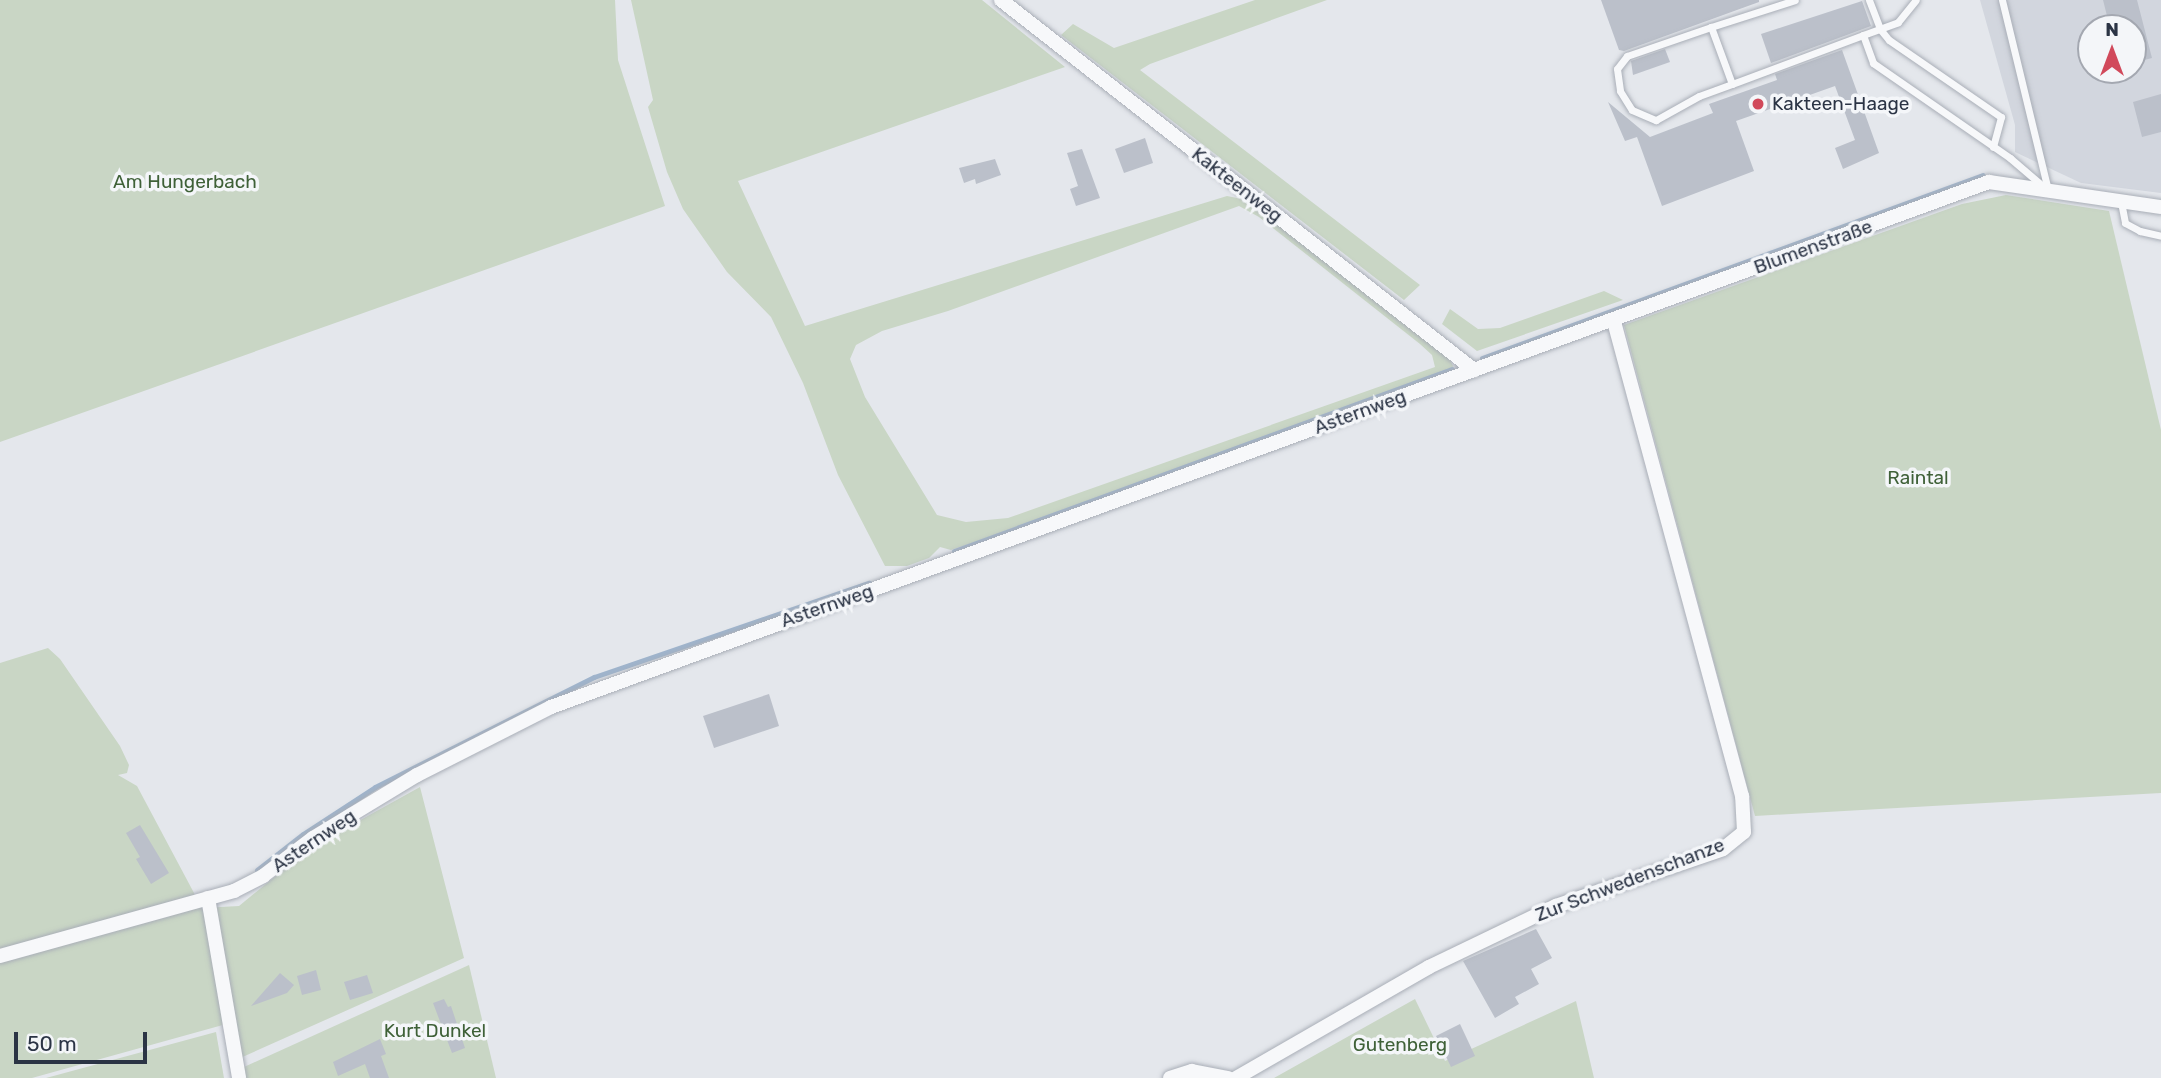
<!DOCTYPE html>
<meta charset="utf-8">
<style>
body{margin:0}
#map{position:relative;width:2161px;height:1078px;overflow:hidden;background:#e4e7ec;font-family:Rubik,sans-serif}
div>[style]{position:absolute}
.built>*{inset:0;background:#d2d6de}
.green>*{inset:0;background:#c9d6c5}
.stream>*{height:5px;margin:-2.5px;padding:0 2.5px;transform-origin:2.5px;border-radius:2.5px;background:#9fb4cc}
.building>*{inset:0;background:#bbc0ca}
.roads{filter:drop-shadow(0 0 2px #a9aeb7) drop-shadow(0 0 2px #a9aeb7)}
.service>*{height:7px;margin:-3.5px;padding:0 3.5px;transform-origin:3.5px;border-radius:3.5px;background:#f7f8fa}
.minor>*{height:14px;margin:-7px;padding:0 7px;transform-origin:7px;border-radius:7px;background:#f7f8fa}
.dots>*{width:19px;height:19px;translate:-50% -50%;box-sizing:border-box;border:4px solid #f4f6f9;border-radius:50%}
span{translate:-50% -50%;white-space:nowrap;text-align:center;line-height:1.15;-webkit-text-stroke:7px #f4f6f9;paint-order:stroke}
.poi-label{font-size:19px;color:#2b3445}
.left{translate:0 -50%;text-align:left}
.park-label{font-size:19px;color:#3f6138}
.street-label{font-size:19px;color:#2b3445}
.north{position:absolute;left:2077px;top:14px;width:70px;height:70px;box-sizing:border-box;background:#f4f6f9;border:2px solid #a4a8b1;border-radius:50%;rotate:0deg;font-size:19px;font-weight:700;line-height:28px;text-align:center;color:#2b3445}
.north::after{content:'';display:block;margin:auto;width:24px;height:32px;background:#d1495b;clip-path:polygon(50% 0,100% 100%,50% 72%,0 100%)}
.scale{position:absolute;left:14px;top:1032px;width:133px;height:32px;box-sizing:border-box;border:4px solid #2b3445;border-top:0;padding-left:9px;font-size:21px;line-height:24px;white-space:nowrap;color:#2b3445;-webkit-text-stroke:5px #f4f6f9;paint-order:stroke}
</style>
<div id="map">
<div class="built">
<i style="clip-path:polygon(evenodd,1980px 0,2161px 0,2161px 193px,2081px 183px,2015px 152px,2015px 125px,1980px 0,2091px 28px,2133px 28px,2133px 70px,2091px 70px,2091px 28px)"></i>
</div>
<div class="green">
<i style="clip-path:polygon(0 0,615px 0,618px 60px,665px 206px,0 442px)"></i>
<i style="clip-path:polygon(evenodd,631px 0,982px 0,1065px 67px,738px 181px,805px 326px,1227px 196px,1247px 200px,1449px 358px,1453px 366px,1450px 372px,1359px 402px,975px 542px,951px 550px,940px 547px,929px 558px,907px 566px,885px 566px,838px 475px,803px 383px,771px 317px,727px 272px,683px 209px,667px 172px,648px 107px,653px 100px,631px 0,1239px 206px,1259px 217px,1420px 344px,1432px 355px,1435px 367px,1008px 518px,966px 522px,937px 515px,865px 397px,850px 359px,856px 345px,882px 331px,948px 311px,1239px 206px)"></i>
<i style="clip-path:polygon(1255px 0,1327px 0,1150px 64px,1140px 70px,1420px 285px,1404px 300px,1061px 35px,1073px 24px,1114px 48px)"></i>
<i style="clip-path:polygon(2006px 195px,2109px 211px,2161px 430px,2161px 793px,1755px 816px,1624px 325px,1962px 204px)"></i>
<i style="clip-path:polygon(1604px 291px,1623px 300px,1477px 351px,1442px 324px,1450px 309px,1478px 329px,1500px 328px)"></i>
<i style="clip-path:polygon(48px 648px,60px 659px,120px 746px,129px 765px,127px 773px,118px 775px,137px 786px,202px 908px,239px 906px,310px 848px,420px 787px,464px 958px,238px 1059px,230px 1023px,32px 1078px,0 1078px,0 663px)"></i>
<i style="clip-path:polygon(469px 965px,496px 1078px,245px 1078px,244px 1067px)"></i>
<i style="clip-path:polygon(1415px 999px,1445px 1061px,1576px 1001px,1594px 1078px,1274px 1078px)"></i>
<i style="clip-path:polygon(216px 1032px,224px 1078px,46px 1078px)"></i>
</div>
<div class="stream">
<i style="left:1482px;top:358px;width:533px;rotate:-20.07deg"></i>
<i style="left:954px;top:551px;width:530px;rotate:-20.08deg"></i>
<i style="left:257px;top:870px;width:58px;rotate:-38deg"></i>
<i style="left:303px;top:834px;width:86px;rotate:-33.1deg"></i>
<i style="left:375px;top:787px;width:245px;rotate:-26.7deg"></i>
<i style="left:594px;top:677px;width:291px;rotate:-18.9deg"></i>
</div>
<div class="building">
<i style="clip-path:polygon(1601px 0,1759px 0,1759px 2px,1624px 51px,1619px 50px)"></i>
<i style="clip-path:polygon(2103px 0,2137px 0,2152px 58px,2133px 63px,2133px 28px,2110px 28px)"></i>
<i style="clip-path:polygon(1862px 1px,1871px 26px,1771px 63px,1761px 34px)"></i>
<i style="clip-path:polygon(1665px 49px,1670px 62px,1633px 75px,1631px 61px)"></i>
<i style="clip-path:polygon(1842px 50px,1879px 153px,1843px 169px,1835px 148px,1855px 140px,1835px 86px,1736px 121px,1754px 171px,1662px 206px,1637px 137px,1625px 141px,1608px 102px,1650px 137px,1713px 113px,1709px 104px,1777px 80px,1775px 74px)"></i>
<i style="clip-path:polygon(2161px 94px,2161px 132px,2142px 137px,2133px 102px)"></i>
<i style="clip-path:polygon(1145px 138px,1153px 163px,1124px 173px,1115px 149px)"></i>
<i style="clip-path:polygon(1082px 149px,1100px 198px,1076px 206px,1070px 189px,1078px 186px,1067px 153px)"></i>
<i style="clip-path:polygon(995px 159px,1001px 175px,976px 184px,975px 179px,964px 183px,959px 168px)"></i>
<i style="clip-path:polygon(769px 694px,779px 726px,714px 748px,703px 716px)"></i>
<i style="clip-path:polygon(140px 825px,169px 873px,151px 884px,136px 859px,140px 857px,126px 833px)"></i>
<i style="clip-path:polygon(1536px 929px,1552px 958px,1531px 969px,1539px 984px,1515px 997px,1519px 1004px,1495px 1018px,1463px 961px)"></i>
<i style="clip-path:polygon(316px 970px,321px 990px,302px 995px,297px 976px)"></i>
<i style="clip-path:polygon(280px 973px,294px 985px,287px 993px,251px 1006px)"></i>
<i style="clip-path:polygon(367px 975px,373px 993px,350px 1000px,344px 982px)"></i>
<i style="clip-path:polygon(444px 999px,448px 1007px,451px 1006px,465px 1048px,452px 1053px,433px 1003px)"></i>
<i style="clip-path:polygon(1460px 1024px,1475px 1056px,1451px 1067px,1436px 1036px)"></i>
<i style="clip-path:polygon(380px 1039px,386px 1054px,381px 1056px,389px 1078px,370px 1078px,365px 1064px,338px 1076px,333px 1062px)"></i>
</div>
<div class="roads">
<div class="service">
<i style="left:1869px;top:0;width:31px;rotate:69deg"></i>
<i style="left:1880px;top:29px;width:14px;rotate:51deg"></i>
<i style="left:1889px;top:40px;width:136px;rotate:34.5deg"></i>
<i style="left:2001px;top:117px;width:31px;rotate:105deg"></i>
<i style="left:2002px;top:0;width:195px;rotate:76.4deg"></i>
<i style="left:1711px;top:27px;width:88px;rotate:-17.8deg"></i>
<i style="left:1863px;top:35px;width:30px;rotate:70deg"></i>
<i style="left:1873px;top:63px;width:167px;rotate:34.7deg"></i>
<i style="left:2010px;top:158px;width:46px;rotate:40.6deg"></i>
<i style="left:1732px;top:84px;width:61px;rotate:-110.2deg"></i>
<i style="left:1711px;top:27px;width:89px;rotate:161deg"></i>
<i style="left:1627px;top:56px;width:16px;rotate:128deg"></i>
<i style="left:1617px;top:69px;width:22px;rotate:82deg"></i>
<i style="left:1620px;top:91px;width:22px;rotate:58deg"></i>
<i style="left:1632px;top:110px;width:26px;rotate:23deg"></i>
<i style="left:1656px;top:120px;width:49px;rotate:-29.2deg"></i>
<i style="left:1699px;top:96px;width:35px;rotate:-20deg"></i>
<i style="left:1732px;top:84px;width:140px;rotate:-20.5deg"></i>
<i style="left:1863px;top:35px;width:37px;rotate:-20deg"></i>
<i style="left:1898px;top:22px;width:28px;rotate:-51deg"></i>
<i style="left:2121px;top:202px;width:21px;rotate:79deg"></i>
<i style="left:2125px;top:223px;width:17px;rotate:28deg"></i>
<i style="left:2140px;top:231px;width:22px;rotate:13deg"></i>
</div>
<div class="minor">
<i style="left:1001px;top:0;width:601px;rotate:38.03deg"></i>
<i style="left:208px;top:898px;width:183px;rotate:80.2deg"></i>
<i style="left:0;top:956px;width:243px;rotate:-15.5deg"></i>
<i style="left:234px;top:891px;width:33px;rotate:-27deg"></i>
<i style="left:263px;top:876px;width:63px;rotate:-37.2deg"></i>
<i style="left:313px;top:838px;width:122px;rotate:-31.2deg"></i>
<i style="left:417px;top:775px;width:150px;rotate:-26.9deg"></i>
<i style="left:551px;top:707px;width:1531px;rotate:-20.06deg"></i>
<i style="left:1989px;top:182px;width:174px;rotate:8.3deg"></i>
<i style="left:1170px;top:1078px;width:23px;rotate:-18deg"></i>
<i style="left:1192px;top:1071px;width:37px;rotate:11deg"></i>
<i style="left:1236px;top:1078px;width:223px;rotate:-29.9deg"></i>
<i style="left:1429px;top:967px;width:141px;rotate:-25.7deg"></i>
<i style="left:1556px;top:906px;width:176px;rotate:-18.8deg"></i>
<i style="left:1723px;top:849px;width:27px;rotate:-39deg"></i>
<i style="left:1744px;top:832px;width:36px;rotate:-93deg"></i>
<i style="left:1742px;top:796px;width:493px;rotate:-105.1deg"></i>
</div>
</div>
<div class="dots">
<i style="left:1758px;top:104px;background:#d1495b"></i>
</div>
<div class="poi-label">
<span class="left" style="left:1772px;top:104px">Kakteen-Haage</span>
</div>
<div class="park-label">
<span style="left:185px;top:182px">Am Hungerbach</span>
<span style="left:1918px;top:478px">Raintal</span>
<span style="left:435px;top:1031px">Kurt Dunkel</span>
<span style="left:1400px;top:1045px">Gutenberg</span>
</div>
<div class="street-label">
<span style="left:1237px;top:185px;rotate:38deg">Kakteenweg</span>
<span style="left:1813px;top:247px;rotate:-20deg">Blumenstraße</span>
<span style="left:1360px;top:412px;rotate:-20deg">Asternweg</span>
<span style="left:827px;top:606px;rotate:-19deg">Asternweg</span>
<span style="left:314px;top:841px;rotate:-34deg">Asternweg</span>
<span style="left:1630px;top:880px;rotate:-21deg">Zur Schwedenschanze</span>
</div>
<div class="north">N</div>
<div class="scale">50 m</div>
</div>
